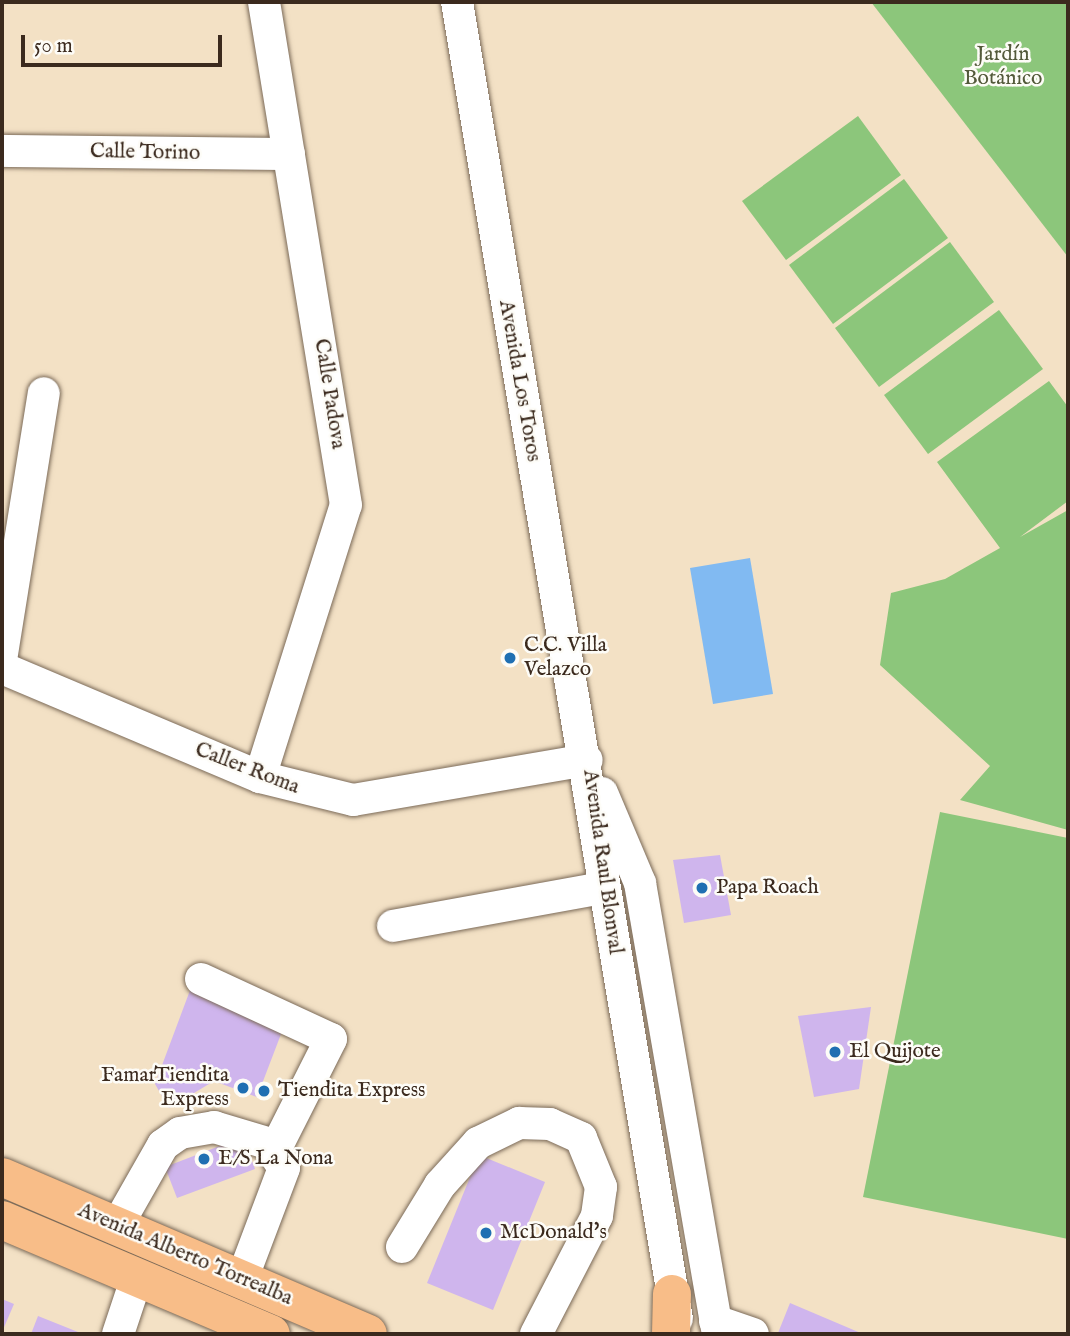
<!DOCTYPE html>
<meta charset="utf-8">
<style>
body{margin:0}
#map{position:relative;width:1070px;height:1336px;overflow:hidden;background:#f3e1c5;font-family:"IM FELL English",serif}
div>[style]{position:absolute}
.green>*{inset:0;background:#8cc67b}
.water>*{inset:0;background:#81baf2}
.building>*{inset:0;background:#cfb5ed}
.roads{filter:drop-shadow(0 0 2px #7b6a58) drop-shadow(0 0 2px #7b6a58)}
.minor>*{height:32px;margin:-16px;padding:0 16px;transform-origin:16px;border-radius:16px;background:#fff}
.major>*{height:38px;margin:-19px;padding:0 19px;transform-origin:19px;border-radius:19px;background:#f8bd88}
.dots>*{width:19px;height:19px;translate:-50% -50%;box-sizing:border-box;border:4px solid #fdfcf7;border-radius:50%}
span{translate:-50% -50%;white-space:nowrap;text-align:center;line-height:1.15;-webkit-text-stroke:5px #fdfcf7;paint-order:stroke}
.park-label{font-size:21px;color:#53593a}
.street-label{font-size:21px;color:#3b2a1e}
.poi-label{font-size:21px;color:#3b2a1e}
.left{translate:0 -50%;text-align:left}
.right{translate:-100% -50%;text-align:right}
.frame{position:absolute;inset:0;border:4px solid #3b2a1e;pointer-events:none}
.scale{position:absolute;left:21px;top:35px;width:201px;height:32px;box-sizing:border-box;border:4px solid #3b2a1e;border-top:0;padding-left:9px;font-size:21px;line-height:24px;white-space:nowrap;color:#3b2a1e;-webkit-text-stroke:5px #fdfcf7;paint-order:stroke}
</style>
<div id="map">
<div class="green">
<i style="clip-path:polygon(871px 2px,1068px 2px,1068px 257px)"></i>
<i style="clip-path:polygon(858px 116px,901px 175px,786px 260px,742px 201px)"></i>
<i style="clip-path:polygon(904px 179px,948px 238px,833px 324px,789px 265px)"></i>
<i style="clip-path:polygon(950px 242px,994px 302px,879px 387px,835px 328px)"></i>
<i style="clip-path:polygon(999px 310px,1043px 369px,928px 454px,884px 395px)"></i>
<i style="clip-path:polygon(1049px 381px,1068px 407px,1068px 501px,1020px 537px,1068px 510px,1068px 830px,960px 800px,990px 766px,880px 665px,891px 593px,945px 579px,1000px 548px,937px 462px)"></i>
<i style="clip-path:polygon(940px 812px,1068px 838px,1068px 1239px,863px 1197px)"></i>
</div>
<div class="water">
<i style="clip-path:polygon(750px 558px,773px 694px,713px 704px,690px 568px)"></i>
</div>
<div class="building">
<i style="clip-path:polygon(720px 855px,731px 915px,684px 923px,673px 860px)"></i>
<i style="clip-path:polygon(192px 985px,286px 1021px,257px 1097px,214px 1081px,169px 1108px,155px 1084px)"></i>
<i style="clip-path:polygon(871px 1007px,859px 1089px,814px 1097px,798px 1016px)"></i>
<i style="clip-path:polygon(243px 1137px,255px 1169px,177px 1198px,165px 1167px)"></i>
<i style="clip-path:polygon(479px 1155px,545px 1182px,493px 1310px,427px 1283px)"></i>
<i style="clip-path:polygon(2px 1299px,14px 1304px,2px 1332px)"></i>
<i style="clip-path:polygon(790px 1303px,863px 1334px,778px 1333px)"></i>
<i style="clip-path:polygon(38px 1316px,83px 1334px,31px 1334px)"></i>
</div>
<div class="roads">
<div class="minor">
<i style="left:457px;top:2px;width:1335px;rotate:80.52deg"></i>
<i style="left:2px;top:151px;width:287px;rotate:0.6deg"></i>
<i style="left:2px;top:654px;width:264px;rotate:-80.9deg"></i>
<i style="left:2px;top:668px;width:280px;rotate:22.9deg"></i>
<i style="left:260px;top:777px;width:96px;rotate:13.9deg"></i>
<i style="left:353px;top:800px;width:237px;rotate:-9.7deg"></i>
<i style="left:260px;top:777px;width:285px;rotate:-72.5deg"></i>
<i style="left:346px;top:505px;width:510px;rotate:-99.26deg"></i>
<i style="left:602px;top:793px;width:98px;rotate:67.1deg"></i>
<i style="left:640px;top:883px;width:458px;rotate:80.2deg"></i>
<i style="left:393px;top:926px;width:212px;rotate:-10.3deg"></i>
<i style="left:201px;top:979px;width:143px;rotate:24.8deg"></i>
<i style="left:331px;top:1039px;width:124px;rotate:116.8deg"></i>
<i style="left:117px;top:1226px;width:93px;rotate:-60.4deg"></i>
<i style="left:163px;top:1145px;width:21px;rotate:-35deg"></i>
<i style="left:180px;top:1133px;width:35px;rotate:-10deg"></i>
<i style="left:214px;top:1127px;width:55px;rotate:16.8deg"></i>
<i style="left:267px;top:1143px;width:30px;rotate:56deg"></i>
<i style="left:284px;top:1168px;width:119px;rotate:110.7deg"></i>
<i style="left:402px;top:1247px;width:73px;rotate:-58.5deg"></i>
<i style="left:440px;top:1185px;width:57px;rotate:-47.9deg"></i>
<i style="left:478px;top:1143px;width:46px;rotate:-26deg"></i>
<i style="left:519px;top:1123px;width:31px;rotate:2deg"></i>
<i style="left:550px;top:1124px;width:34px;rotate:24deg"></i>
<i style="left:581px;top:1138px;width:53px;rotate:67.8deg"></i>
<i style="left:601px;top:1187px;width:29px;rotate:98deg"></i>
<i style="left:597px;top:1216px;width:133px;rotate:117.3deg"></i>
<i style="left:715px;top:1321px;width:40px;rotate:18.9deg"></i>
<i style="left:118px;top:1334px;width:60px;rotate:-71.6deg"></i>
</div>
<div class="major">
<i style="left:2px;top:1177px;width:398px;rotate:23.2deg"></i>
<i style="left:2px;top:1220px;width:292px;rotate:23deg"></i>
<i style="left:671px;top:1334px;width:40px;rotate:-88.6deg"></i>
</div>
</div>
<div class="dots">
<i style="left:510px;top:658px;background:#1f6fb2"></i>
<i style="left:702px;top:888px;background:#1f6fb2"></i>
<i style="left:835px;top:1052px;background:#1f6fb2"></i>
<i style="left:243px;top:1088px;background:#1f6fb2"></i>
<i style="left:264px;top:1091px;background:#1f6fb2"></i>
<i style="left:204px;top:1159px;background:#1f6fb2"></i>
<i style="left:486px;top:1233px;background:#1f6fb2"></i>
</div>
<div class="park-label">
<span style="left:1003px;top:67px">Jardín<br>Botánico</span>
</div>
<div class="street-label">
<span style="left:145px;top:153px;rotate:1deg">Calle Torino</span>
<span style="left:519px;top:381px;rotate:80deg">Avenida Los Toros</span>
<span style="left:329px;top:394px;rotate:81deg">Calle Padova</span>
<span style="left:247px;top:769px;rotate:21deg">Caller Roma</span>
<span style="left:602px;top:862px;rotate:82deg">Avenida Raul Blonval</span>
<span style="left:185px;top:1255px;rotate:23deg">Avenida Alberto Torrealba</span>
</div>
<div class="poi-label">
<span class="left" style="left:524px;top:658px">C.C. Villa<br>Velazco</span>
<span class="left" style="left:716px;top:888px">Papa Roach</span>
<span class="left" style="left:849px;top:1052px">El Quijote</span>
<span class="right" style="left:229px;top:1088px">FamarTiendita<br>Express</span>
<span class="left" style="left:278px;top:1091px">Tiendita Express</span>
<span class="left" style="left:218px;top:1159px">E/S La Nona</span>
<span class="left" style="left:500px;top:1233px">McDonald's</span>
</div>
<div class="frame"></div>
<div class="scale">50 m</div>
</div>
